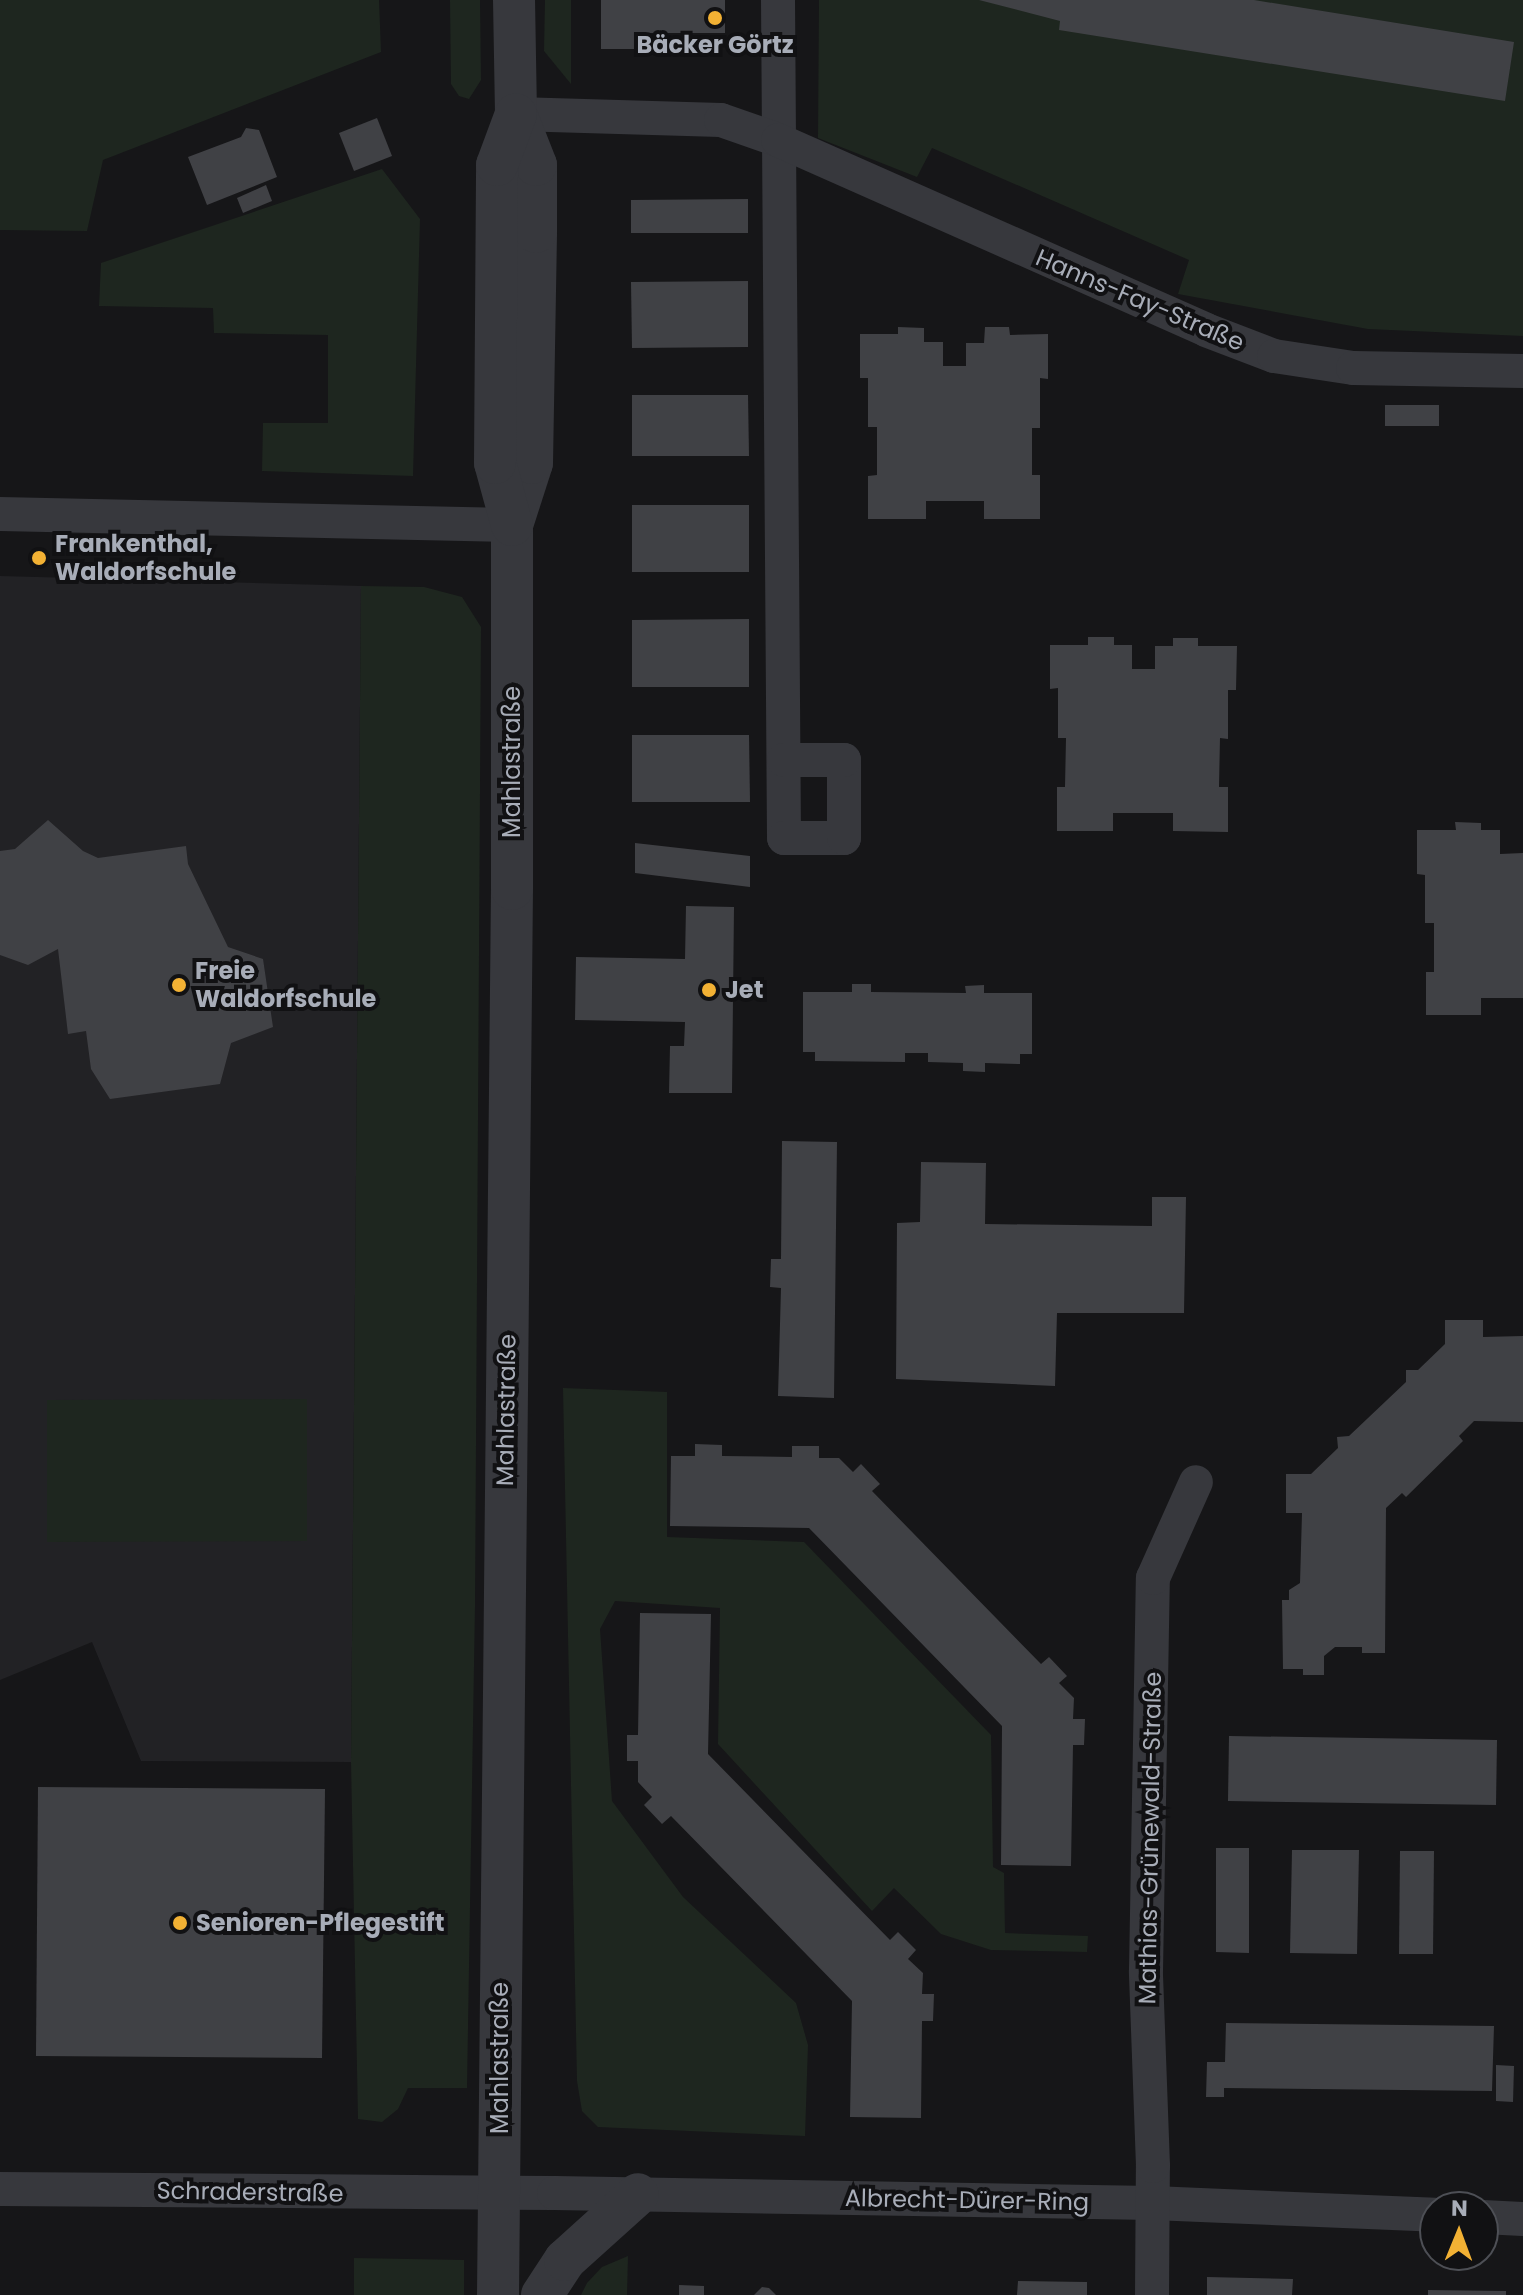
<!DOCTYPE html>
<meta charset="utf-8">
<style>
body{margin:0}
#map{position:relative;width:1523px;height:2295px;overflow:hidden;background:#161618;font-family:Poppins,sans-serif}
div>[style]{position:absolute}
.built>*{inset:0;background:#222225}
.green>*{inset:0;background:#1e261f}
.building>*{inset:0;background:#404145}
.minor>*{height:34px;margin:-17px;padding:0 17px;transform-origin:17px;border-radius:17px;background:#37383d}
.tertiary>*{height:42px;margin:-21px;padding:0 21px;transform-origin:21px;border-radius:21px;background:#37383d}
.dots>*{width:22px;height:22px;translate:-50% -50%;box-sizing:border-box;border:4px solid #111113;border-radius:50%}
span{translate:-50% -50%;white-space:nowrap;text-align:center;line-height:1.15;-webkit-text-stroke:8px #111113;paint-order:stroke}
.poi-label{font-size:24px;color:#a8adb8;font-weight:700}
.left{translate:0 -50%;text-align:left}
.street-label{font-size:24px;color:#a8adb8}
.north{position:absolute;left:1419px;top:2191px;width:80px;height:80px;box-sizing:border-box;background:#111113;border:2px solid #4d4f55;border-radius:50%;rotate:1deg;font-size:22px;font-weight:700;line-height:32px;text-align:center;color:#a8adb8}
.north::after{content:'';display:block;margin:auto;width:28px;height:36px;background:#f2b134;clip-path:polygon(50% 0,100% 100%,50% 72%,0 100%)}
</style>
<div id="map">
<div class="built">
<i style="clip-path:polygon(0 576px,361px 586px,351px 1762px,141px 1761px,92px 1642px,0 1680px)"></i>
</div>
<div class="green">
<i style="clip-path:polygon(0 0,379px 0,381px 52px,103px 160px,87px 231px,0 230px)"></i>
<i style="clip-path:polygon(450px 0,480px 0,481px 80px,469px 99px,459px 96px,451px 84px)"></i>
<i style="clip-path:polygon(545px 0,571px 0,571px 84px,544px 51px)"></i>
<i style="clip-path:polygon(819px 0,1523px 0,1523px 336px,1368px 329px,1178px 294px,1189px 260px,932px 148px,917px 177px,818px 138px)"></i>
<i style="clip-path:polygon(382px 169px,420px 219px,413px 476px,262px 471px,263px 423px,328px 423px,328px 335px,214px 333px,213px 308px,99px 306px,101px 263px)"></i>
<i style="clip-path:polygon(361px 586px,424px 587px,462px 597px,481px 627px,475px 1605px,467px 2088px,408px 2088px,398px 2109px,382px 2122px,358px 2119px,351px 1762px)"></i>
<i style="clip-path:polygon(563px 1388px,667px 1392px,667px 1537px,804px 1542px,991px 1735px,993px 1867px,1004px 1873px,1005px 1933px,1088px 1936px,1087px 1952px,991px 1950px,941px 1934px,894px 1888px,872px 1911px,718px 1744px,720px 1608px,615px 1601px,600px 1629px,612px 1801px,683px 1897px,796px 2003px,808px 2045px,805px 2136px,598px 2127px,582px 2111px,577px 2081px)"></i>
<i style="clip-path:polygon(307px 1399px,307px 1541px,47px 1542px,47px 1400px)"></i>
<i style="clip-path:polygon(628px 2256px,627px 2295px,581px 2295px,587px 2283px,602px 2267px)"></i>
<i style="clip-path:polygon(354px 2258px,464px 2260px,464px 2295px,354px 2295px)"></i>
</div>
<div class="building">
<i style="clip-path:polygon(601px 0,725px 0,725px 33px,645px 33px,645px 49px,601px 49px)"></i>
<i style="clip-path:polygon(979px 0,1254px 0,1514px 42px,1505px 101px,1059px 30px,1060px 21px)"></i>
<i style="clip-path:polygon(377px 118px,392px 156px,354px 171px,339px 133px)"></i>
<i style="clip-path:polygon(246px 128px,259px 130px,277px 177px,207px 205px,188px 157px,241px 137px)"></i>
<i style="clip-path:polygon(266px 185px,272px 201px,243px 213px,237px 198px)"></i>
<i style="clip-path:polygon(748px 199px,748px 233px,631px 233px,631px 200px)"></i>
<i style="clip-path:polygon(748px 281px,748px 347px,632px 348px,631px 282px)"></i>
<i style="clip-path:polygon(898px 327px,924px 328px,924px 342px,943px 342px,943px 366px,966px 366px,966px 343px,984px 343px,985px 327px,1009px 327px,1010px 335px,1048px 334px,1048px 379px,1040px 378px,1040px 428px,1032px 428px,1032px 475px,1040px 475px,1040px 519px,984px 519px,984px 501px,926px 501px,926px 519px,868px 519px,868px 476px,877px 475px,877px 427px,868px 427px,868px 378px,860px 378px,860px 334px,898px 334px)"></i>
<i style="clip-path:polygon(632px 395px,748px 395px,749px 456px,632px 456px)"></i>
<i style="clip-path:polygon(1385px 405px,1439px 405px,1439px 426px,1385px 426px)"></i>
<i style="clip-path:polygon(632px 505px,749px 505px,749px 572px,632px 572px)"></i>
<i style="clip-path:polygon(749px 619px,749px 687px,632px 687px,632px 620px)"></i>
<i style="clip-path:polygon(1088px 637px,1114px 637px,1114px 645px,1132px 645px,1132px 669px,1155px 669px,1155px 646px,1173px 646px,1173px 638px,1198px 638px,1198px 646px,1237px 646px,1236px 690px,1228px 690px,1228px 739px,1220px 738px,1219px 787px,1228px 787px,1228px 832px,1173px 831px,1173px 813px,1113px 813px,1113px 831px,1057px 831px,1057px 787px,1065px 787px,1066px 738px,1058px 738px,1058px 688px,1050px 689px,1050px 645px,1088px 645px)"></i>
<i style="clip-path:polygon(632px 735px,749px 735px,750px 802px,632px 802px)"></i>
<i style="clip-path:polygon(48px 820px,83px 851px,98px 858px,186px 846px,188px 864px,228px 947px,263px 959px,273px 1027px,231px 1043px,220px 1084px,110px 1099px,91px 1069px,86px 1031px,68px 1034px,58px 949px,28px 965px,0 955px,0 851px,15px 849px)"></i>
<i style="clip-path:polygon(1455px 822px,1481px 823px,1481px 830px,1500px 830px,1500px 854px,1523px 853px,1523px 998px,1481px 998px,1481px 1015px,1426px 1015px,1426px 972px,1434px 972px,1434px 923px,1425px 923px,1425px 875px,1417px 874px,1417px 830px,1456px 830px)"></i>
<i style="clip-path:polygon(635px 843px,750px 856px,750px 887px,635px 873px)"></i>
<i style="clip-path:polygon(686px 906px,734px 907px,732px 1093px,669px 1093px,670px 1046px,684px 1046px,685px 1022px,575px 1020px,576px 957px,685px 959px)"></i>
<i style="clip-path:polygon(852px 984px,871px 984px,871px 992px,966px 993px,965px 986px,984px 985px,984px 993px,1032px 993px,1032px 1054px,1020px 1054px,1020px 1064px,985px 1063px,985px 1072px,963px 1071px,963px 1063px,928px 1062px,928px 1053px,905px 1053px,905px 1062px,815px 1061px,815px 1052px,803px 1052px,803px 992px,852px 992px)"></i>
<i style="clip-path:polygon(782px 1141px,837px 1142px,834px 1398px,778px 1396px,781px 1288px,770px 1287px,771px 1259px,781px 1259px)"></i>
<i style="clip-path:polygon(921px 1162px,986px 1163px,985px 1224px,1152px 1226px,1152px 1197px,1186px 1197px,1184px 1313px,1057px 1313px,1055px 1386px,896px 1379px,897px 1223px,920px 1222px)"></i>
<i style="clip-path:polygon(1445px 1320px,1483px 1320px,1483px 1337px,1523px 1336px,1523px 1422px,1474px 1421px,1459px 1436px,1463px 1441px,1406px 1497px,1402px 1493px,1386px 1508px,1385px 1653px,1362px 1653px,1362px 1647px,1335px 1647px,1324px 1656px,1324px 1675px,1303px 1675px,1303px 1669px,1283px 1669px,1282px 1600px,1289px 1600px,1289px 1590px,1300px 1583px,1302px 1513px,1286px 1513px,1286px 1474px,1311px 1474px,1338px 1448px,1337px 1437px,1349px 1436px,1406px 1382px,1406px 1370px,1418px 1370px,1445px 1344px)"></i>
<i style="clip-path:polygon(695px 1444px,722px 1445px,722px 1456px,792px 1457px,792px 1446px,819px 1446px,819px 1458px,839px 1458px,853px 1472px,861px 1464px,880px 1484px,872px 1491px,1041px 1664px,1049px 1657px,1067px 1676px,1059px 1683px,1074px 1698px,1073px 1719px,1085px 1719px,1084px 1745px,1073px 1745px,1071px 1866px,1001px 1865px,1002px 1726px,809px 1528px,670px 1526px,671px 1456px,695px 1456px)"></i>
<i style="clip-path:polygon(640px 1613px,711px 1614px,708px 1754px,890px 1940px,898px 1932px,916px 1950px,908px 1959px,923px 1973px,922px 1994px,934px 1994px,933px 2021px,922px 2021px,921px 2118px,850px 2117px,852px 2001px,671px 1816px,662px 1824px,644px 1805px,652px 1797px,638px 1782px,638px 1761px,627px 1761px,627px 1735px,638px 1735px)"></i>
<i style="clip-path:polygon(1229px 1736px,1497px 1740px,1496px 1805px,1228px 1801px)"></i>
<i style="clip-path:polygon(38px 1787px,325px 1789px,322px 2058px,36px 2056px)"></i>
<i style="clip-path:polygon(1216px 1848px,1249px 1848px,1249px 1953px,1216px 1952px)"></i>
<i style="clip-path:polygon(1292px 1850px,1359px 1850px,1357px 1954px,1290px 1953px)"></i>
<i style="clip-path:polygon(1400px 1851px,1434px 1851px,1433px 1954px,1399px 1954px)"></i>
<i style="clip-path:polygon(1226px 2023px,1494px 2026px,1492px 2091px,1224px 2088px,1224px 2097px,1206px 2097px,1207px 2062px,1225px 2062px)"></i>
<i style="clip-path:polygon(1496px 2065px,1514px 2066px,1513px 2102px,1496px 2101px)"></i>
<i style="clip-path:polygon(1207px 2277px,1293px 2279px,1292px 2295px,1207px 2295px)"></i>
<i style="clip-path:polygon(1018px 2281px,1087px 2282px,1087px 2295px,1017px 2295px)"></i>
<i style="clip-path:polygon(679px 2285px,704px 2286px,704px 2295px,679px 2295px)"></i>
<i style="clip-path:polygon(762px 2287px,769px 2288px,776px 2295px,754px 2295px)"></i>
<i style="clip-path:polygon(1428px 2290px,1506px 2291px,1506px 2295px,1428px 2295px)"></i>
</div>
<div class="minor">
<i style="left:778px;top:0;width:838px;rotate:89.59deg"></i>
<i style="left:784px;top:838px;width:60px"></i>
<i style="left:844px;top:838px;width:78px;rotate:-90deg"></i>
<i style="left:844px;top:760px;width:60px;rotate:180deg"></i>
<i style="left:516px;top:114px;width:205px;rotate:1.7deg"></i>
<i style="left:721px;top:120px;width:60px;rotate:19.3deg"></i>
<i style="left:778px;top:140px;width:468px;rotate:23.9deg"></i>
<i style="left:1206px;top:330px;width:73px;rotate:20.9deg"></i>
<i style="left:1274px;top:356px;width:80px;rotate:8.6deg"></i>
<i style="left:1353px;top:368px;width:170px;rotate:1deg"></i>
<i style="left:0;top:514px;width:512px;rotate:1.23deg"></i>
<i style="left:0;top:2189px;width:554px;rotate:0.41deg"></i>
<i style="left:554px;top:2193px;width:599px;rotate:0.96deg"></i>
<i style="left:1153px;top:2203px;width:282px;rotate:2.4deg"></i>
<i style="left:1483px;top:2217px;width:40px;rotate:2.9deg"></i>
<i style="left:1152px;top:2295px;width:129px;rotate:-89.6deg"></i>
<i style="left:1153px;top:2166px;width:195px;rotate:-92.1deg"></i>
<i style="left:1146px;top:1971px;width:393px;rotate:-89deg"></i>
<i style="left:1153px;top:1578px;width:105px;rotate:-65.9deg"></i>
</div>
<div class="tertiary">
<i style="left:512px;top:525px;width:65px;rotate:-72.1deg"></i>
<i style="left:532px;top:463px;width:231px;rotate:-89deg"></i>
<i style="left:536px;top:232px;width:67px;rotate:-90deg"></i>
<i style="left:536px;top:165px;width:55px;rotate:-111.4deg"></i>
<i style="left:516px;top:114px;width:114px;rotate:-91deg"></i>
<i style="left:498px;top:2295px;width:1406px;rotate:-89.43deg"></i>
<i style="left:512px;top:889px;width:364px;rotate:-90deg"></i>
<i style="left:512px;top:525px;width:64px;rotate:-105.3deg"></i>
<i style="left:495px;top:463px;width:298px;rotate:-89.6deg"></i>
<i style="left:497px;top:165px;width:54px;rotate:-69.6deg"></i>
<i style="left:542px;top:2295px;width:42px;rotate:-56.7deg"></i>
<i style="left:565px;top:2260px;width:98px;rotate:-42.1deg"></i>
</div>
<div class="dots">
<i style="left:715px;top:18px;background:#f2b134"></i>
<i style="left:39px;top:558px;background:#f2b134"></i>
<i style="left:179px;top:985px;background:#f2b134"></i>
<i style="left:709px;top:990px;background:#f2b134"></i>
<i style="left:180px;top:1923px;background:#f2b134"></i>
</div>
<div class="poi-label">
<span style="left:715px;top:45px">Bäcker Görtz</span>
<span class="left" style="left:55px;top:558px">Frankenthal,<br>Waldorfschule</span>
<span class="left" style="left:195px;top:985px">Freie<br>Waldorfschule</span>
<span class="left" style="left:725px;top:990px">Jet</span>
<span class="left" style="left:196px;top:1923px">Senioren-Pflegestift</span>
</div>
<div class="street-label">
<span style="left:1140px;top:300px;rotate:23deg">Hanns-Fay-Straße</span>
<span style="left:512px;top:762px;rotate:-90deg">Mahlastraße</span>
<span style="left:506px;top:1410px;rotate:-89deg">Mahlastraße</span>
<span style="left:1150px;top:1838px;rotate:-89deg">Mathias-Grünewald-Straße</span>
<span style="left:500px;top:2058px;rotate:-90deg">Mahlastraße</span>
<span style="left:250px;top:2192px;rotate:1deg">Schraderstraße</span>
<span style="left:967px;top:2200px;rotate:1deg">Albrecht-Dürer-Ring</span>
</div>
<div class="north">N</div>
</div>
